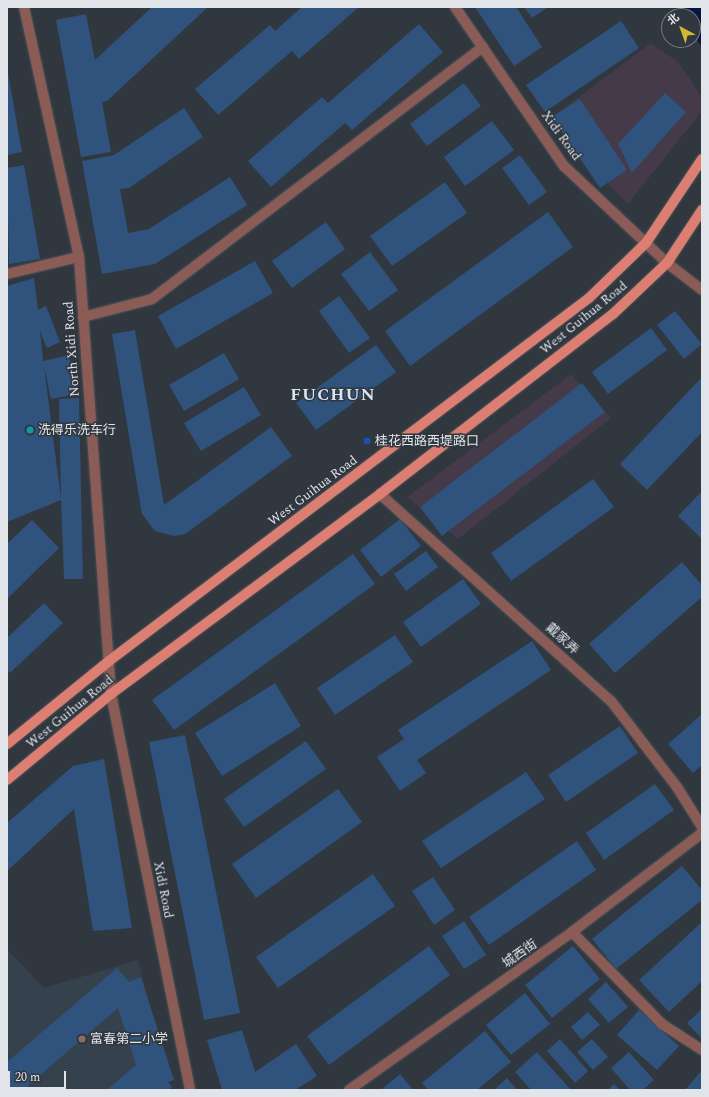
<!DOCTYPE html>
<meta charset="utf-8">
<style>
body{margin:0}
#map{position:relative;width:709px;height:1097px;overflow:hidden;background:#30373f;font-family:Spectral,"Noto Sans SC",serif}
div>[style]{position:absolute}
.commercial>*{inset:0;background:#443a4a}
.built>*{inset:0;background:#36414e}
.water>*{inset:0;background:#06173f}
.building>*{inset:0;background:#2f537c}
.roads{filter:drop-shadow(0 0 1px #4c535a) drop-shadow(0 0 1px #4c535a)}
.minor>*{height:10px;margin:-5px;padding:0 5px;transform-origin:5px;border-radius:5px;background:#8b5c55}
.major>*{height:10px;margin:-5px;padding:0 5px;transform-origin:5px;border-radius:5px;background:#dc7e71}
.dots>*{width:11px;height:11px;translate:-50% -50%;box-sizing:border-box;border:2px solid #30373f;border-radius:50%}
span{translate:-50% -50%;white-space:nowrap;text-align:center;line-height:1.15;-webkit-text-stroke:3px #30373f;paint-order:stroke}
.street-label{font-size:13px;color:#e1e5ea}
.poi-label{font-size:13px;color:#e1e5ea}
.left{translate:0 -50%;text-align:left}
.district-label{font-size:17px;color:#dce5ef;font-weight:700;letter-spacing:1px}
.frame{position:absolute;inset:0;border:8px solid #e1e5ea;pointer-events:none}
.north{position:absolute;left:661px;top:8px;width:40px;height:40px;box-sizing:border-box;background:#30373f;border:1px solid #777d83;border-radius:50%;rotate:319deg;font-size:11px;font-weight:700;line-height:16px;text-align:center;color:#e1e5ea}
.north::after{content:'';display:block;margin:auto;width:14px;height:18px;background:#d2b635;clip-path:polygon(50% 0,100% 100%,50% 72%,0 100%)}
.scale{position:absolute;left:8px;top:1071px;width:58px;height:18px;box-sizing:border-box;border:2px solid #e1e5ea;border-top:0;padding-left:5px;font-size:12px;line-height:14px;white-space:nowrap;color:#e1e5ea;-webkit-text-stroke:3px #30373f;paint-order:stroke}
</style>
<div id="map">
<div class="commercial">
<i style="clip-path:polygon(651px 43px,679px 63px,702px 97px,702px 111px,628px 204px,573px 148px,552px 117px)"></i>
<i style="clip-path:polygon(571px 374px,611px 418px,458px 539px,407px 497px)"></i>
</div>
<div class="built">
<i style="clip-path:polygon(7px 949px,44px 988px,138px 960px,169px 1090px,7px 1090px)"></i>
</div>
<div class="water">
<i style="clip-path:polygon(674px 7px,702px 7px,702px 47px,693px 34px,693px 16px,680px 16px)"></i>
</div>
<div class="building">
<i style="clip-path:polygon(152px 7px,208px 7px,107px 101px,102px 102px,111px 152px,81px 157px,56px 20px,86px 14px,95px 60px)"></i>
<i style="clip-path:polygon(302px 7px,359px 7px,299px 59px,292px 51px,218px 115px,195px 89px,270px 25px,275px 31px)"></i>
<i style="clip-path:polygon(475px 7px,516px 7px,542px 47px,514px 66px)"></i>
<i style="clip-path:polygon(524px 7px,548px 7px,532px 18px)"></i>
<i style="clip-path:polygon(621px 21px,639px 48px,545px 112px,526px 85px)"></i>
<i style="clip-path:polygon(419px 24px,443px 52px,352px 130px,345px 123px,271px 187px,248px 161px,322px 97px,328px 103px)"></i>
<i style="clip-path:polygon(8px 73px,22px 152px,7px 155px,7px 74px)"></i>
<i style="clip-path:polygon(464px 83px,481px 106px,427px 146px,410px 124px)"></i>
<i style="clip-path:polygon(665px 93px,686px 112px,632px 173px,618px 144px)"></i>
<i style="clip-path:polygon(580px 99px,627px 170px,600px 188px,552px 117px)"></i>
<i style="clip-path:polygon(184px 108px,203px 137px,129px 188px,120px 189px,128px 233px,149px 229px,230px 177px,247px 205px,155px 264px,102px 274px,82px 161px,114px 155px)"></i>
<i style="clip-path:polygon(492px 121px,514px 150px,465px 186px,444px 157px)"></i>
<i style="clip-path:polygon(520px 155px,547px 192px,529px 205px,502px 168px)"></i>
<i style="clip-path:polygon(24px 165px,40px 259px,9px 264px,7px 168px)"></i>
<i style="clip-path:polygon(445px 182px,467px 213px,392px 266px,370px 236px)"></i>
<i style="clip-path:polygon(548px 212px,573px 247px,410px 366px,385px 331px)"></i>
<i style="clip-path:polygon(326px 222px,345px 249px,292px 288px,272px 261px)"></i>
<i style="clip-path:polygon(370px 252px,398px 290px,369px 311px,341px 274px)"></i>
<i style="clip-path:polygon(255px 261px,273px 293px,176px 349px,158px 316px)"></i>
<i style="clip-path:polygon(34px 278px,38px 310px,46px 306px,60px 342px,47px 348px,40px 331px,43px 361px,69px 355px,77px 394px,51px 399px,44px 366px,61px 499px,59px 399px,79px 398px,83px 579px,64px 579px,61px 500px,7px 522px,7px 286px)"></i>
<i style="clip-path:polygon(339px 296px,370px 338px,349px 353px,319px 311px)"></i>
<i style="clip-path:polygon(675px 311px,702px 344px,684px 359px,657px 325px)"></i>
<i style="clip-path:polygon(651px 328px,667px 350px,608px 394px,592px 372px)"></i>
<i style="clip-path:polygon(135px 330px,164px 505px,271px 427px,292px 456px,185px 534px,174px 536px,155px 531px,142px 514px,112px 334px)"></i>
<i style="clip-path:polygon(376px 345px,396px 372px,316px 430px,296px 403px)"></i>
<i style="clip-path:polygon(224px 353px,239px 379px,184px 411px,169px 385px)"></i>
<i style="clip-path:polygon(702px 377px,702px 432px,647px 490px,620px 464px)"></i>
<i style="clip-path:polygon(582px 383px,605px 412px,442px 536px,420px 507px)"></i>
<i style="clip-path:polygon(244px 387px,261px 415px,201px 451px,184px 423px)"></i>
<i style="clip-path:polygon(593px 479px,614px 507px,511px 581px,491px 553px)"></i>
<i style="clip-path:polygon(702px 491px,702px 539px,678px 516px)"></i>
<i style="clip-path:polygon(400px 519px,421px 546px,381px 577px,360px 550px)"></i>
<i style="clip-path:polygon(32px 520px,59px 548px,7px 599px,7px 544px)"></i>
<i style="clip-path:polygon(426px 551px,438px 567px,406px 591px,394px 574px)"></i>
<i style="clip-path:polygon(353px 554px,375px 584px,174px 730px,152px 700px)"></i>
<i style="clip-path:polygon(682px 562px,702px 585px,702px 597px,615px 673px,589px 644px)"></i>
<i style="clip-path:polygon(463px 579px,481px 604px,421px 647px,403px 622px)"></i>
<i style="clip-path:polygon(44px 603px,63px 623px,10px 673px,7px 670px,7px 638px)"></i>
<i style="clip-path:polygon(395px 635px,413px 662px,335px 715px,317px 688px)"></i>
<i style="clip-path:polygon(532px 641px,551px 670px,417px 760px,426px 773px,400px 791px,377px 757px,404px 739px,398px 730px)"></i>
<i style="clip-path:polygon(275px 683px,301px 726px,222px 776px,195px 733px)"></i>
<i style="clip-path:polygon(702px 714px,702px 765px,693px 773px,668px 744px)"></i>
<i style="clip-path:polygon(620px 726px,638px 753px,566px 802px,548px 775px)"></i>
<i style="clip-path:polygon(185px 735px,240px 1013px,204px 1020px,149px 742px)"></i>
<i style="clip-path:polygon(306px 741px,326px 769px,244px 827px,224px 799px)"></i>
<i style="clip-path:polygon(104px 759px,132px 928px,93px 931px,74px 809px,7px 871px,7px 823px,73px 766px)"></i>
<i style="clip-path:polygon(526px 772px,545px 799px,441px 868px,422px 841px)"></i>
<i style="clip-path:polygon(655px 784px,674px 810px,604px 860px,586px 833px)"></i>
<i style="clip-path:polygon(338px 789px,362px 822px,256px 898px,232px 864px)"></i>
<i style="clip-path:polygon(577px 841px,596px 870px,489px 945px,469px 917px)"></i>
<i style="clip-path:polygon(682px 866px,702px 890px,702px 900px,616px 969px,592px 939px)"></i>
<i style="clip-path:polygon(373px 874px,395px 906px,278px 988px,256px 957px)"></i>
<i style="clip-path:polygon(433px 877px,455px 910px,434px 925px,412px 891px)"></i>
<i style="clip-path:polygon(464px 921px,486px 955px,464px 969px,442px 936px)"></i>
<i style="clip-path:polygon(702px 922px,702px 981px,669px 1012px,639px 980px)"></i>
<i style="clip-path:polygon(429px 946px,450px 975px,329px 1065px,307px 1036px)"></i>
<i style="clip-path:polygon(573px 946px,600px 979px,552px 1018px,525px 985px)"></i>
<i style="clip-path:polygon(117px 968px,129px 982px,141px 977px,174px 1080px,168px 1082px,172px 1087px,168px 1090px,107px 1090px,136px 1065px,118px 1008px,23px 1090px,7px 1090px,7px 1062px)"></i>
<i style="clip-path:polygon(606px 982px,628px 1007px,609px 1023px,588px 999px)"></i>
<i style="clip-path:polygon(525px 993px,550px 1024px,511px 1055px,486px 1025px)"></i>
<i style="clip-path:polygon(702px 1009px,702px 1039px,687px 1023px)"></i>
<i style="clip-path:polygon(639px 1010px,679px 1046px,657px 1070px,617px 1035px)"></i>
<i style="clip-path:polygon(588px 1012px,600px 1025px,582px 1040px,571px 1027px)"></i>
<i style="clip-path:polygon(242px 1030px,255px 1072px,296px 1044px,317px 1076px,295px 1090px,222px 1090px,207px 1040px)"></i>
<i style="clip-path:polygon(485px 1031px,511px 1062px,477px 1090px,428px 1090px,422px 1083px)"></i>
<i style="clip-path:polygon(560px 1039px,588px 1071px,575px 1083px,547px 1051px)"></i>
<i style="clip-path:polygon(592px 1039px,608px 1057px,593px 1070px,577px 1052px)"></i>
<i style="clip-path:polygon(537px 1052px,571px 1090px,531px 1090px,515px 1072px)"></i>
<i style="clip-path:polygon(629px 1052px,654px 1080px,643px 1090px,630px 1090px,611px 1068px)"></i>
<i style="clip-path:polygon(702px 1070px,702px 1090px,685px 1090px)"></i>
<i style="clip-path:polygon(400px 1074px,413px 1090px,381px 1090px)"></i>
<i style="clip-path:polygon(507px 1078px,517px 1090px,494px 1090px)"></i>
<i style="clip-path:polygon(614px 1084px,620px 1090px,608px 1090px)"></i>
</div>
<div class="roads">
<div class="minor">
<i style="left:24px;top:7px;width:256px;rotate:77.6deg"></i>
<i style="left:79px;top:257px;width:438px;rotate:85.8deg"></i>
<i style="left:111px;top:694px;width:404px;rotate:78.7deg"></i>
<i style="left:455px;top:7px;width:193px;rotate:55.6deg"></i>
<i style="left:564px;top:166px;width:141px;rotate:43.3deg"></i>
<i style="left:667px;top:263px;width:44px;rotate:37.6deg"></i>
<i style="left:7px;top:274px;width:74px;rotate:-13.3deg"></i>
<i style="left:83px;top:317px;width:71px;rotate:-14.6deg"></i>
<i style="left:152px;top:299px;width:416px;rotate:-37.3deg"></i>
<i style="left:380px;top:494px;width:310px;rotate:41.9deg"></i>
<i style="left:611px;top:701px;width:108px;rotate:52.5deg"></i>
<i style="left:677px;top:787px;width:47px;rotate:58deg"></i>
<i style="left:572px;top:932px;width:129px;rotate:45.6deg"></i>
<i style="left:662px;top:1024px;width:48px;rotate:33deg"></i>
<i style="left:349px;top:1090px;width:273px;rotate:-35.3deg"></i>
<i style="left:572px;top:932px;width:163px;rotate:-37.3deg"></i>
</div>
<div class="major">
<i style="left:7px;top:744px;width:132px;rotate:-39.1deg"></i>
<i style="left:109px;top:661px;width:602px;rotate:-37.1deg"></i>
<i style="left:589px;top:298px;width:79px;rotate:-44deg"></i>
<i style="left:646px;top:243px;width:101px;rotate:-56.3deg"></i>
<i style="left:7px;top:780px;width:135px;rotate:-39.6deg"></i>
<i style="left:111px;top:694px;width:335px;rotate:-36.6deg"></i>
<i style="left:380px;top:494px;width:294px;rotate:-37.7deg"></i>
<i style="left:613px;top:314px;width:74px;rotate:-43.4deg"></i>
<i style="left:667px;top:263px;width:64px;rotate:-56.6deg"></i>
</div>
</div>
<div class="dots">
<i style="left:30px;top:430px;background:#0f9aa8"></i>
<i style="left:367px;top:441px;background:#1a4fb4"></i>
<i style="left:82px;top:1039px;background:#8d6e63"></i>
</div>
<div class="street-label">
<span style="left:561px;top:136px;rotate:54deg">Xidi Road</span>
<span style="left:584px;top:318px;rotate:-39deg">West Guihua Road</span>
<span style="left:72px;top:349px;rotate:-94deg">North Xidi Road</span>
<span style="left:313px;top:491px;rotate:-37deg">West Guihua Road</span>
<span style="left:562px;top:639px;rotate:42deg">戴家弄</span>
<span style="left:70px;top:712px;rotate:-39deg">West Guihua Road</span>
<span style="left:163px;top:890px;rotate:79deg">Xidi Road</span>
<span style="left:520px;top:954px;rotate:-35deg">城西街</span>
</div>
<div class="poi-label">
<span class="left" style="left:38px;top:430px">洗得乐洗车行</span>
<span class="left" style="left:375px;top:441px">桂花西路西堤路口</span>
<span class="left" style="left:90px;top:1039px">富春第二小学</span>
</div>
<div class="district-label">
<span style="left:333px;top:396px">FUCHUN</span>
</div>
<div class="frame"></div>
<div class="north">北</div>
<div class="scale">20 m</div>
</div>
